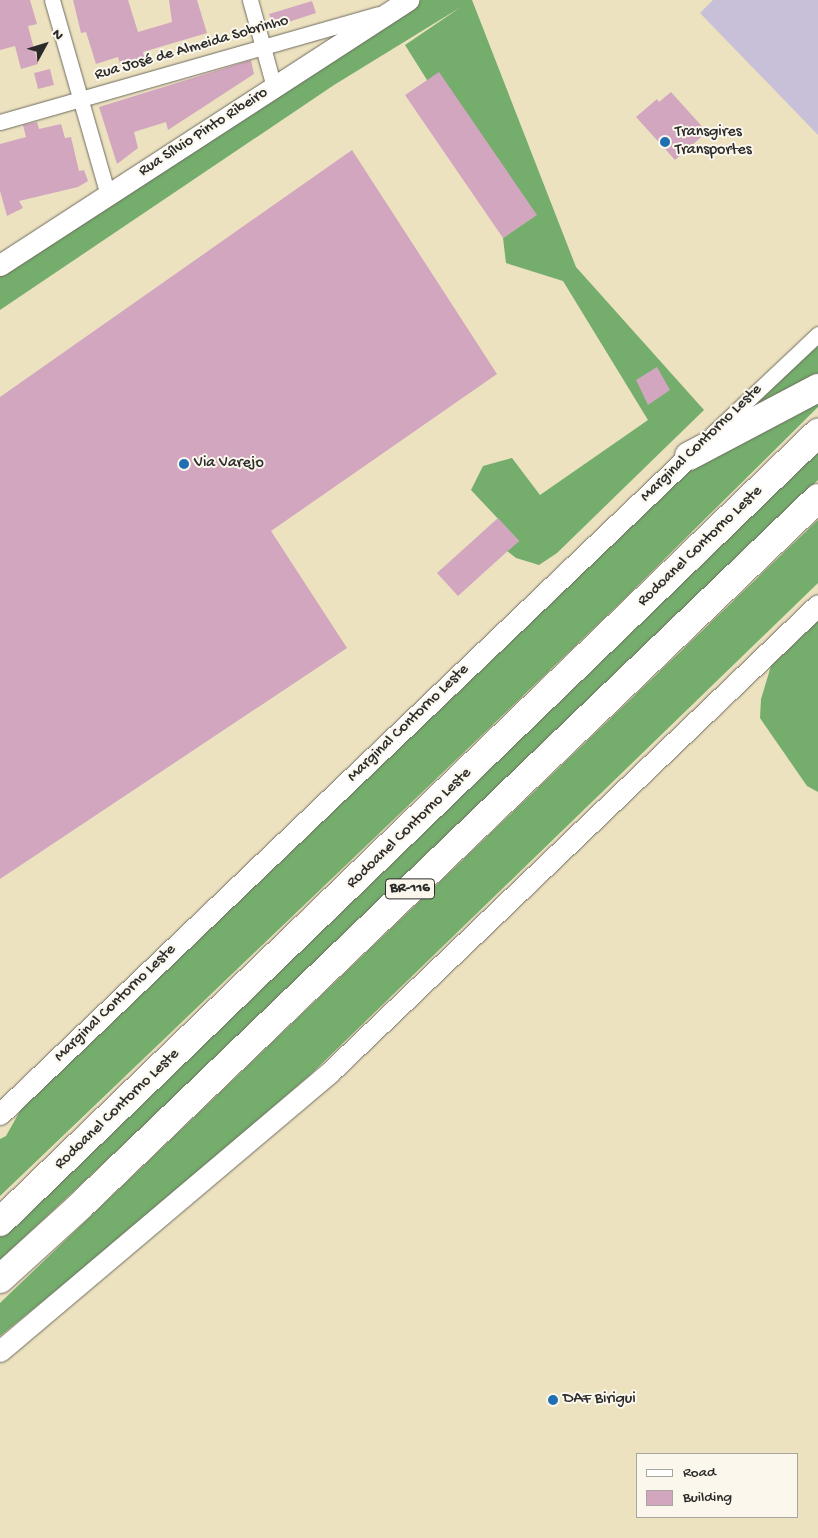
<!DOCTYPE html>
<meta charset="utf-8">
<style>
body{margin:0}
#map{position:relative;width:818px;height:1538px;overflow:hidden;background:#ece2c0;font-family:"Gochi Hand",sans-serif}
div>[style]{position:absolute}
.industrial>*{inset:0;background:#c8bfd8}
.forest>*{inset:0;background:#74ad6c}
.building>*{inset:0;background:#d2a6bf}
.roads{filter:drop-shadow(0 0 1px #6f6b5f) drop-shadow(0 0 1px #6f6b5f)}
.street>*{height:15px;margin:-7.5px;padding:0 7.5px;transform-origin:7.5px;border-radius:7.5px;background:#fff}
.secondary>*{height:21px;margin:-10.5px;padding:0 10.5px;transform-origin:10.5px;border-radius:10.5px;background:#fff}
.highway>*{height:28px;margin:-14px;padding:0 14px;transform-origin:14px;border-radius:14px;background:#fff}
.dots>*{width:14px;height:14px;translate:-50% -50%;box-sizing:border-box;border:2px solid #fbf7ec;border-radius:50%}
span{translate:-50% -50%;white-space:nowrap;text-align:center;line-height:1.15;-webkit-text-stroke:4px #fbf7ec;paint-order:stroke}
.shield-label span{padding:1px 4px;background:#fbf7ec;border:1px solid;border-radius:4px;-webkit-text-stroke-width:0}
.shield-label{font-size:15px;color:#2b2b2b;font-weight:700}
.street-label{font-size:16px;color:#2b2b2b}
.poi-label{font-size:16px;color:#2b2b2b}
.left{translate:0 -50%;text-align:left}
.legend{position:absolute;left:636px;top:1453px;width:162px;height:65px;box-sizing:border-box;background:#fbf7ec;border:1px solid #a8a59f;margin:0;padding:6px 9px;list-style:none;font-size:15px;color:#2b2b2b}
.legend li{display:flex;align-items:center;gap:10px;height:25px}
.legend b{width:25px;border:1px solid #a8a59f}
.north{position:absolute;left:20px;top:20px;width:50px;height:50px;-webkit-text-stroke:4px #fbf7ec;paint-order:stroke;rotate:51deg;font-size:14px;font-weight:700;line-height:20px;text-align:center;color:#2b2b2b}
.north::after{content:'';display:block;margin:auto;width:18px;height:22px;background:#2b2b2b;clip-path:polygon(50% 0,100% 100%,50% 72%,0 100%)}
</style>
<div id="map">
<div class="industrial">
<i style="clip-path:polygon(713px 0,818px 0,818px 135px,700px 13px)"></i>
</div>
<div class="forest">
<i style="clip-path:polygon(421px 0,472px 0,576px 267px,704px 410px,557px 553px,539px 565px,516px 558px,507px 551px,519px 541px,471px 490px,483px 466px,512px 458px,540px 495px,648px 420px,563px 281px,506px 263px,503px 238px,536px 215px,427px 80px,405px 45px,461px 7px,334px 85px,0 310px,0 272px)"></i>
<i style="clip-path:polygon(818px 342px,818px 377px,745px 413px)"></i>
<i style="clip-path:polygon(818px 394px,818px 407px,622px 601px,0 1196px,0 1139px,6px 1136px,25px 1102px,691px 462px)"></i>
<i style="clip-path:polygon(818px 448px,818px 480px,246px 1030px,0 1260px,0 1233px)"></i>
<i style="clip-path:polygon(818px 520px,818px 583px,310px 1075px,126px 1234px,0 1336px,0 1303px)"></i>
<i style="clip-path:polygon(818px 621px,818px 792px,807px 786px,760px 718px,761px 699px,771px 666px)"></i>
</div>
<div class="building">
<i style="clip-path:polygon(0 0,30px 0,37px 24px,28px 26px,38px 64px,21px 69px,15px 46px,0 50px)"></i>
<i style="clip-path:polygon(73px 0,128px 0,138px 32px,172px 22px,169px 0,197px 0,207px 33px,143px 52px,145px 60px,121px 67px,118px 57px,96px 64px,86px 32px,81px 33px)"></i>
<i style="clip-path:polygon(312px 1px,316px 13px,273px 27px,269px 14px)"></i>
<i style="clip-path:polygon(251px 60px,254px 74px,168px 130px,166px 122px,134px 132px,138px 148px,117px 164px,99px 107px)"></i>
<i style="clip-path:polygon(50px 69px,54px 85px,38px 89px,34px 73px)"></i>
<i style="clip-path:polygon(439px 72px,537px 215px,503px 238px,405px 95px)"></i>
<i style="clip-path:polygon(671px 92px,707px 132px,675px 160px,636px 117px,657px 99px,659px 102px)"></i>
<i style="clip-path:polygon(37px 122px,39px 129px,61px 124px,65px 138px,71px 137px,79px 171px,84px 170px,88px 181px,78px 187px,19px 201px,23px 208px,7px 216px,0 191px,0 144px,26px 137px,23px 125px)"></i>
<i style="clip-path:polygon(352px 150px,497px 374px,271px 531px,347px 648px,0 879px,0 397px)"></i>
<i style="clip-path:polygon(657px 367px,670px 390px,648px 405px,636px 380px)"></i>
<i style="clip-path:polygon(498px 518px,519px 541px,458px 596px,437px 573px)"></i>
</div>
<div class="roads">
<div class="street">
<i style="left:52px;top:0;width:203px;rotate:74deg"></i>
<i style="left:250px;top:0;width:90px;rotate:74.6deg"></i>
<i style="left:0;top:122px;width:393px;rotate:-15.9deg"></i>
<i style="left:712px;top:434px;width:146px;rotate:-43.3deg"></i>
</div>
<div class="secondary">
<i style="left:0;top:265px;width:487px;rotate:-33deg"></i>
<i style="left:0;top:1114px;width:953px;rotate:-43.68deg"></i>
<i style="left:0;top:1351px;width:432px;rotate:-40.2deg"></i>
<i style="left:330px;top:1072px;width:675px;rotate:-43.74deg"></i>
</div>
<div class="highway">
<i style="left:689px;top:456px;width:146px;rotate:-27.8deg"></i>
<i style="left:0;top:1222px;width:1137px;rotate:-43.97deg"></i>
<i style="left:0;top:1279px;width:107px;rotate:-42.3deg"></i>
<i style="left:79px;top:1207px;width:1024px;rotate:-43.81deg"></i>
</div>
</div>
<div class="dots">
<i style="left:665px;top:142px;background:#1f6fb2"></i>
<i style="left:184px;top:464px;background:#1f6fb2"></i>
<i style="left:553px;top:1400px;background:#1f6fb2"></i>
</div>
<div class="shield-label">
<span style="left:410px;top:889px">BR-116</span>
</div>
<div class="street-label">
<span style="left:192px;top:49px;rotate:-16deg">Rua José de Almeida Sobrinho</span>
<span style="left:204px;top:133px;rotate:-33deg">Rua Sílvio Pinto Ribeiro</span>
<span style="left:702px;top:444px;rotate:-44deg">Marginal Contorno Leste</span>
<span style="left:701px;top:547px;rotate:-44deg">Rodoanel Contorno Leste</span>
<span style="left:409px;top:724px;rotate:-44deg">Marginal Contorno Leste</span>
<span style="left:410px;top:829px;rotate:-44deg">Rodoanel Contorno Leste</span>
<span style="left:116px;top:1004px;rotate:-44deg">Marginal Contorno Leste</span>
<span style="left:118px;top:1110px;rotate:-44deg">Rodoanel Contorno Leste</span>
</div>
<div class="poi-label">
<span class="left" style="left:675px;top:142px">Transgires<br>Transportes</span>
<span class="left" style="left:194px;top:464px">Via Varejo</span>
<span class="left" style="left:563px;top:1400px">DAF Birigui</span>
</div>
<ul class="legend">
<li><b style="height:6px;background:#fff"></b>Road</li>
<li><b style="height:14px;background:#d2a6bf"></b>Building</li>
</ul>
<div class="north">N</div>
</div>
